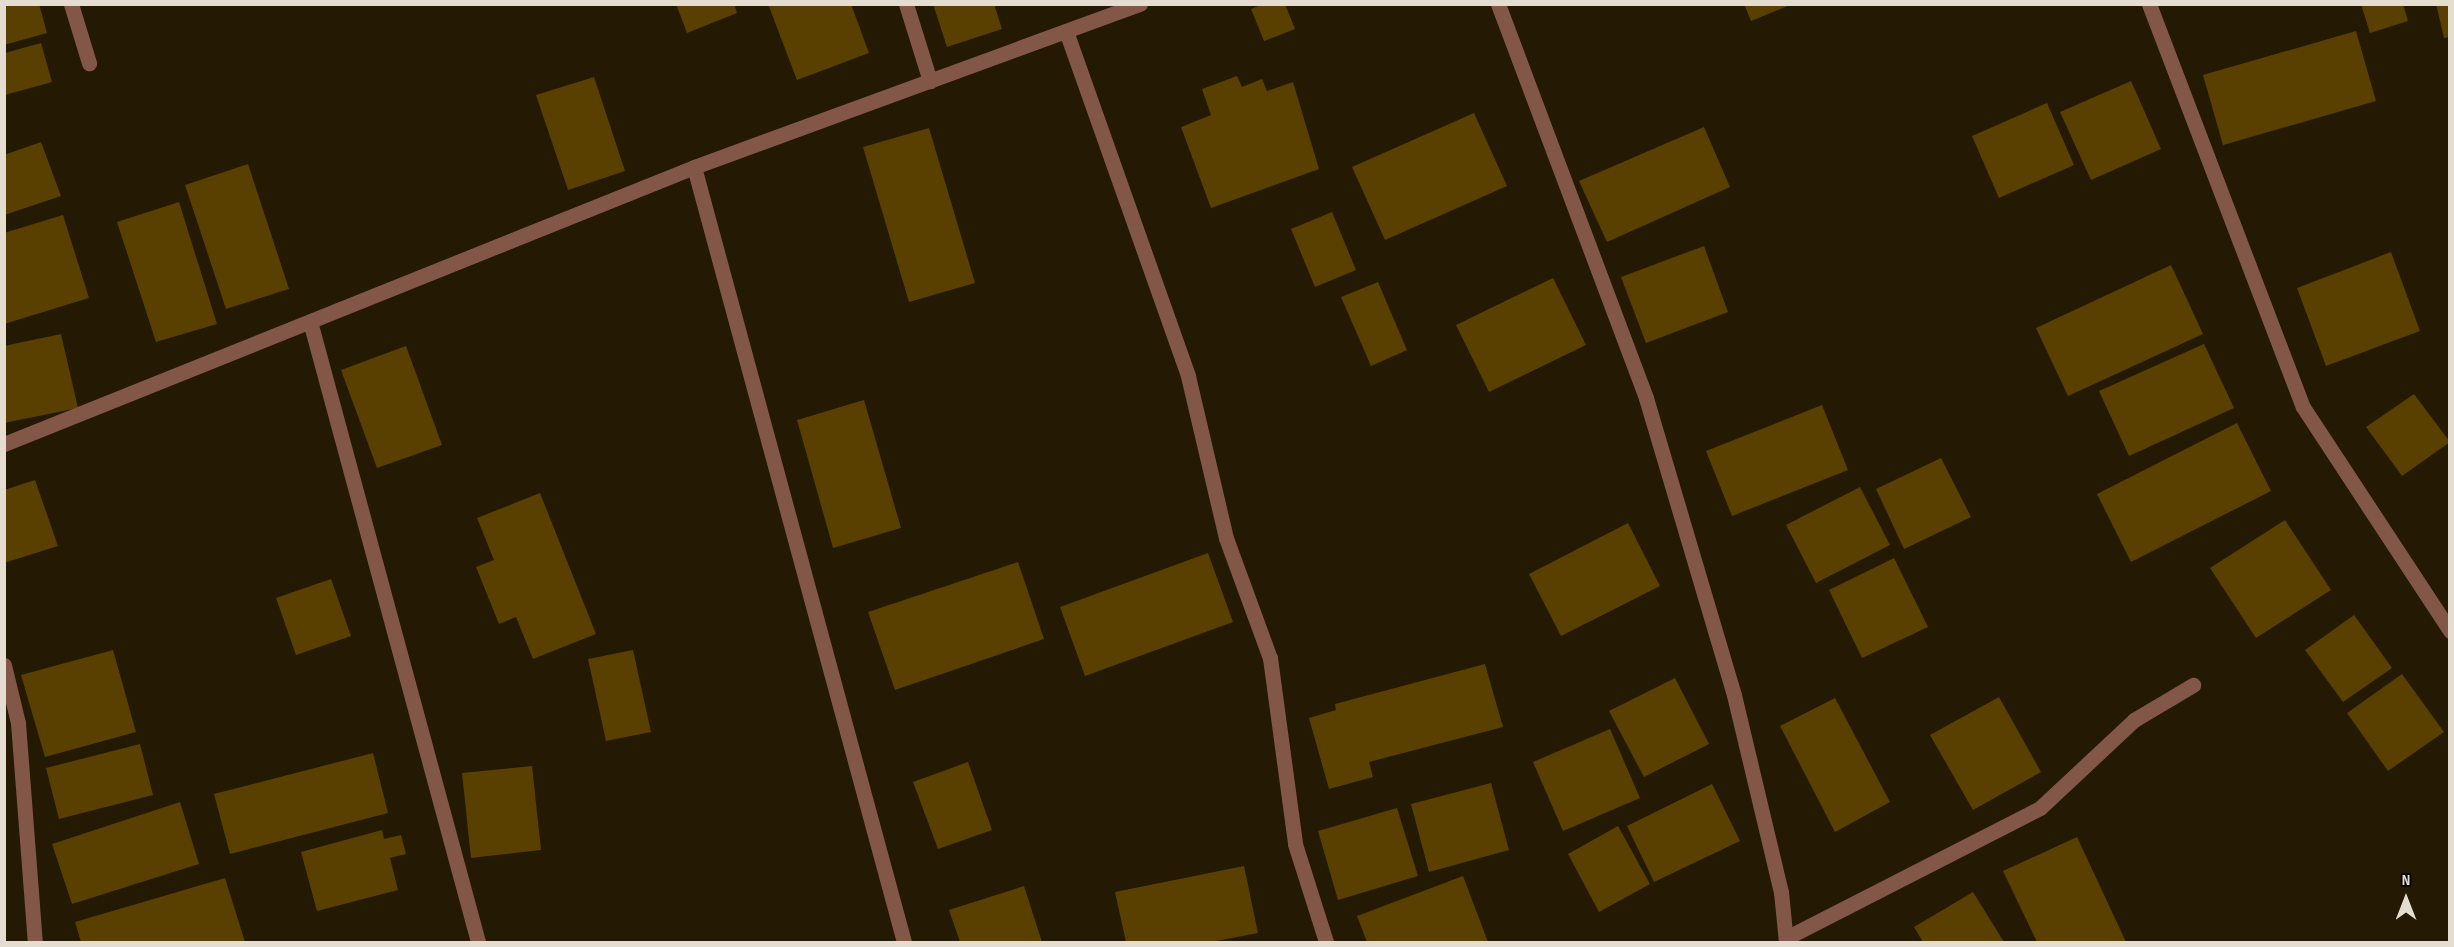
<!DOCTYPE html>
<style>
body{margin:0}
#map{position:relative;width:2454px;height:947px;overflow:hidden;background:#241902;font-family:"Sofia Sans Condensed",sans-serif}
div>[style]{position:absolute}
.building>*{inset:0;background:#594000}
.street>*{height:15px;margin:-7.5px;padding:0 7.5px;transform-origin:7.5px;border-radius:7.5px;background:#825748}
span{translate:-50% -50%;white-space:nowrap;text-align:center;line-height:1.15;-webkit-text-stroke:6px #090501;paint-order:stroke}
.frame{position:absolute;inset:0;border:6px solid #e5ddcf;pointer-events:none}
.north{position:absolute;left:2376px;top:869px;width:60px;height:60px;-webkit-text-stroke:4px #090501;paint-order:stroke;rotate:0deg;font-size:16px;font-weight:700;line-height:24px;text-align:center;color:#e5ddcf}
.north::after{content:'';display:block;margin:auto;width:21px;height:27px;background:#e5ddcf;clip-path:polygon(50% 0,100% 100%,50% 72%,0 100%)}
</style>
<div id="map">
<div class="building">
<i style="clip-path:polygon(4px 4px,39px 4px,47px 33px,4px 45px)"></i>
<i style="clip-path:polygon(676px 4px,734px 4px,737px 13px,687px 33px)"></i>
<i style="clip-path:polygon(768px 4px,851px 4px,869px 53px,797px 80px)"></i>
<i style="clip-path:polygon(933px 4px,994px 4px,1002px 29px,947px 47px)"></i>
<i style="clip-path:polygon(1263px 4px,1285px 4px,1295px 29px,1264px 41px,1251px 9px)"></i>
<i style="clip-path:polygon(1744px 4px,1790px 4px,1790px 5px,1751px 21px)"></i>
<i style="clip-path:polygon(2361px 4px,2403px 4px,2408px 21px,2370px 33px)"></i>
<i style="clip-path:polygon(2436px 4px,2450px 4px,2450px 37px,2444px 38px)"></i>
<i style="clip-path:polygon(2356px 31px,2376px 101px,2223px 145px,2203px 75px)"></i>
<i style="clip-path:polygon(41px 43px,52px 82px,5px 95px,5px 53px)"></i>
<i style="clip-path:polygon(1237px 76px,1242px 87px,1262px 79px,1267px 91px,1293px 82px,1319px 169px,1211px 208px,1181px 127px,1211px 115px,1202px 89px)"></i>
<i style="clip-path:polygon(594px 77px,625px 171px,568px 190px,536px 95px)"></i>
<i style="clip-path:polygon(2131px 81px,2161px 149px,2091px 180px,2060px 112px)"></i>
<i style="clip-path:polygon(2047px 103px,2074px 165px,1999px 198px,1972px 136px)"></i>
<i style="clip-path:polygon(1474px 113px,1507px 186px,1385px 240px,1352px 167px)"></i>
<i style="clip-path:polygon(1704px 127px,1730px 187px,1607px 242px,1579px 181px)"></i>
<i style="clip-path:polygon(929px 128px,975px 283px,909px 302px,863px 147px)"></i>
<i style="clip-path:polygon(41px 142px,61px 196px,4px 215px,4px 155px)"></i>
<i style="clip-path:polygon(248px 164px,289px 289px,226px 309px,185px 185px)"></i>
<i style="clip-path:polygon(179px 202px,217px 324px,156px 342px,117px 222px)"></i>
<i style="clip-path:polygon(1332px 212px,1356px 270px,1315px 287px,1291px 229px)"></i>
<i style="clip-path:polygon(63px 215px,89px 298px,4px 324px,4px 233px)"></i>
<i style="clip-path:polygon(1704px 246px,1728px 312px,1646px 343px,1621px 277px)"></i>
<i style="clip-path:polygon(2391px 252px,2420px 331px,2326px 366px,2297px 288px)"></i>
<i style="clip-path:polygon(2171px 265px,2203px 334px,2068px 396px,2036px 328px)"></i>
<i style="clip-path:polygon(1553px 278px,1586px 345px,1489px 392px,1456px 325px)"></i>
<i style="clip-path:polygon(1378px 282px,1407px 350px,1371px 366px,1341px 297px)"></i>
<i style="clip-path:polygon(61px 334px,78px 408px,4px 423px,4px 346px)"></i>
<i style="clip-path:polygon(2204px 344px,2234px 408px,2129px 456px,2099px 391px)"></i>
<i style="clip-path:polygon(406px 346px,442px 445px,377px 468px,341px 370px)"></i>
<i style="clip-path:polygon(2414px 394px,2450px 442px,2402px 476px,2366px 427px)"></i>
<i style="clip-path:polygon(864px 400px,901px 528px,833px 548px,797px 420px)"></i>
<i style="clip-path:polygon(1822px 405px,1848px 470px,1732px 516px,1706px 451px)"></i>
<i style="clip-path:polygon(2237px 423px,2271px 491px,2131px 562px,2097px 494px)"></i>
<i style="clip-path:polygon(1941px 458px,1971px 517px,1904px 549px,1876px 489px)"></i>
<i style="clip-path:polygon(35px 480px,58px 546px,4px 563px,4px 490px)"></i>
<i style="clip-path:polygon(1860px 487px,1890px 545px,1816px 583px,1786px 525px)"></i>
<i style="clip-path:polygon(540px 493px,596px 634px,533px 659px,516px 617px,499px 624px,476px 567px,494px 560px,477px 518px)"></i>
<i style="clip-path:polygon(2285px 520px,2331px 590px,2256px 638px,2210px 568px)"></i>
<i style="clip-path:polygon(1628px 523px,1660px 586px,1561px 636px,1529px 574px)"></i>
<i style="clip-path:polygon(1208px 553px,1233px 622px,1085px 676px,1060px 607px)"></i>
<i style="clip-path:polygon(1894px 558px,1928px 627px,1862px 658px,1829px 590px)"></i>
<i style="clip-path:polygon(1018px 562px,1044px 639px,895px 690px,868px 612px)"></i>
<i style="clip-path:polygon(331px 579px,351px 636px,296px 655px,276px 598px)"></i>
<i style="clip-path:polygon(2354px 615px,2392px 668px,2343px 702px,2305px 650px)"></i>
<i style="clip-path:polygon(113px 650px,136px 732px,45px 757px,21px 675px)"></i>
<i style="clip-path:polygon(633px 650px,651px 732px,606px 741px,588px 659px)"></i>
<i style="clip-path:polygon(1485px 664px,1503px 727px,1369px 762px,1373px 777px,1329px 789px,1309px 718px,1336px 710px,1335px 704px)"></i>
<i style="clip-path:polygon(2402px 674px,2444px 732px,2388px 771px,2347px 713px)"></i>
<i style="clip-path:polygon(1675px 678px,1709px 744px,1644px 777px,1609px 711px)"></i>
<i style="clip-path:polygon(1999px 697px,2041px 772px,1973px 810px,1930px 735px)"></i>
<i style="clip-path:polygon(1835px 698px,1890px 802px,1835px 832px,1780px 726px)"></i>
<i style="clip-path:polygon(1610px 729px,1640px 798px,1563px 831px,1533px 762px)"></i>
<i style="clip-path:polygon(140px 744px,153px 795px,59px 819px,46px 768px)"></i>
<i style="clip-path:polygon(373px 753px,388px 813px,230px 854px,214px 794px)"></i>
<i style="clip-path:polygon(968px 762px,992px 830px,938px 849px,913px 782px)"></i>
<i style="clip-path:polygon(532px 766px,541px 850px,471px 858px,462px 773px)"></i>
<i style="clip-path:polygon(1491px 783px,1509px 850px,1429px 872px,1411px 804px)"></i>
<i style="clip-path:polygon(1712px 784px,1740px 841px,1654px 882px,1627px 826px)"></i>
<i style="clip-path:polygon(180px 802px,199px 864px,72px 904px,52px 844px)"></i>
<i style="clip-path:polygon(1397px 808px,1418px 876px,1338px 900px,1318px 831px)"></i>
<i style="clip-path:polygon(1618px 826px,1650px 884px,1599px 912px,1568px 854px)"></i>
<i style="clip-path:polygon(382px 830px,384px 839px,401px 835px,406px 854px,390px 858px,398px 890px,317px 911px,301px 852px)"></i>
<i style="clip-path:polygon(2077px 837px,2126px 942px,2037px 942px,2003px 871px)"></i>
<i style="clip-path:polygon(1244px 866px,1258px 933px,1211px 942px,1126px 942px,1115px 892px)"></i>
<i style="clip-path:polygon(1463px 876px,1488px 942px,1367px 942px,1357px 916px)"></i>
<i style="clip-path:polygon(225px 878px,245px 942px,81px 942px,75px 922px)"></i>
<i style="clip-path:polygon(1024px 886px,1042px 942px,960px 942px,949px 910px)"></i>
<i style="clip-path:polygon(1973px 892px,2004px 942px,1923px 942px,1914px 927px)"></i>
</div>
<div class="street">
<i style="left:71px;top:4px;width:62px;rotate:73deg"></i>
<i style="left:906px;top:4px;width:81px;rotate:72.7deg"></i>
<i style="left:1498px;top:4px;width:421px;rotate:69.4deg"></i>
<i style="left:1646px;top:398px;width:310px;rotate:73.5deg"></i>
<i style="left:1734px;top:695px;width:203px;rotate:76.6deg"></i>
<i style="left:1781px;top:892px;width:50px;rotate:84.3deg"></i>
<i style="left:2149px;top:4px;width:431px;rotate:69.1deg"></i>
<i style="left:2303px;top:407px;width:268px;rotate:56.7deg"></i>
<i style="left:1066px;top:31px;width:366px;rotate:70.5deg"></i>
<i style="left:1188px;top:376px;width:166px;rotate:76.8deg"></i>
<i style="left:1226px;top:538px;width:128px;rotate:69.9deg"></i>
<i style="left:1270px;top:658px;width:188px;rotate:82.3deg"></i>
<i style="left:1295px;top:844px;width:103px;rotate:72.4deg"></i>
<i style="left:694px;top:167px;width:803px;rotate:74.84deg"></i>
<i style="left:311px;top:325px;width:639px;rotate:74.85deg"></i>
<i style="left:4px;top:444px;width:744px;rotate:-21.87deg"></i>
<i style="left:694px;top:167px;width:475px;rotate:-20.1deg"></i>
<i style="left:4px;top:665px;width:60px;rotate:76.4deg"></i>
<i style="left:18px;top:723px;width:220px;rotate:85.6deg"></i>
<i style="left:1786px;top:938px;width:285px;rotate:-27.1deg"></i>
<i style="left:2040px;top:808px;width:129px;rotate:-43.1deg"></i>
<i style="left:2134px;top:720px;width:69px;rotate:-30.7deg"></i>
</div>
<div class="frame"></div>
<div class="north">N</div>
</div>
